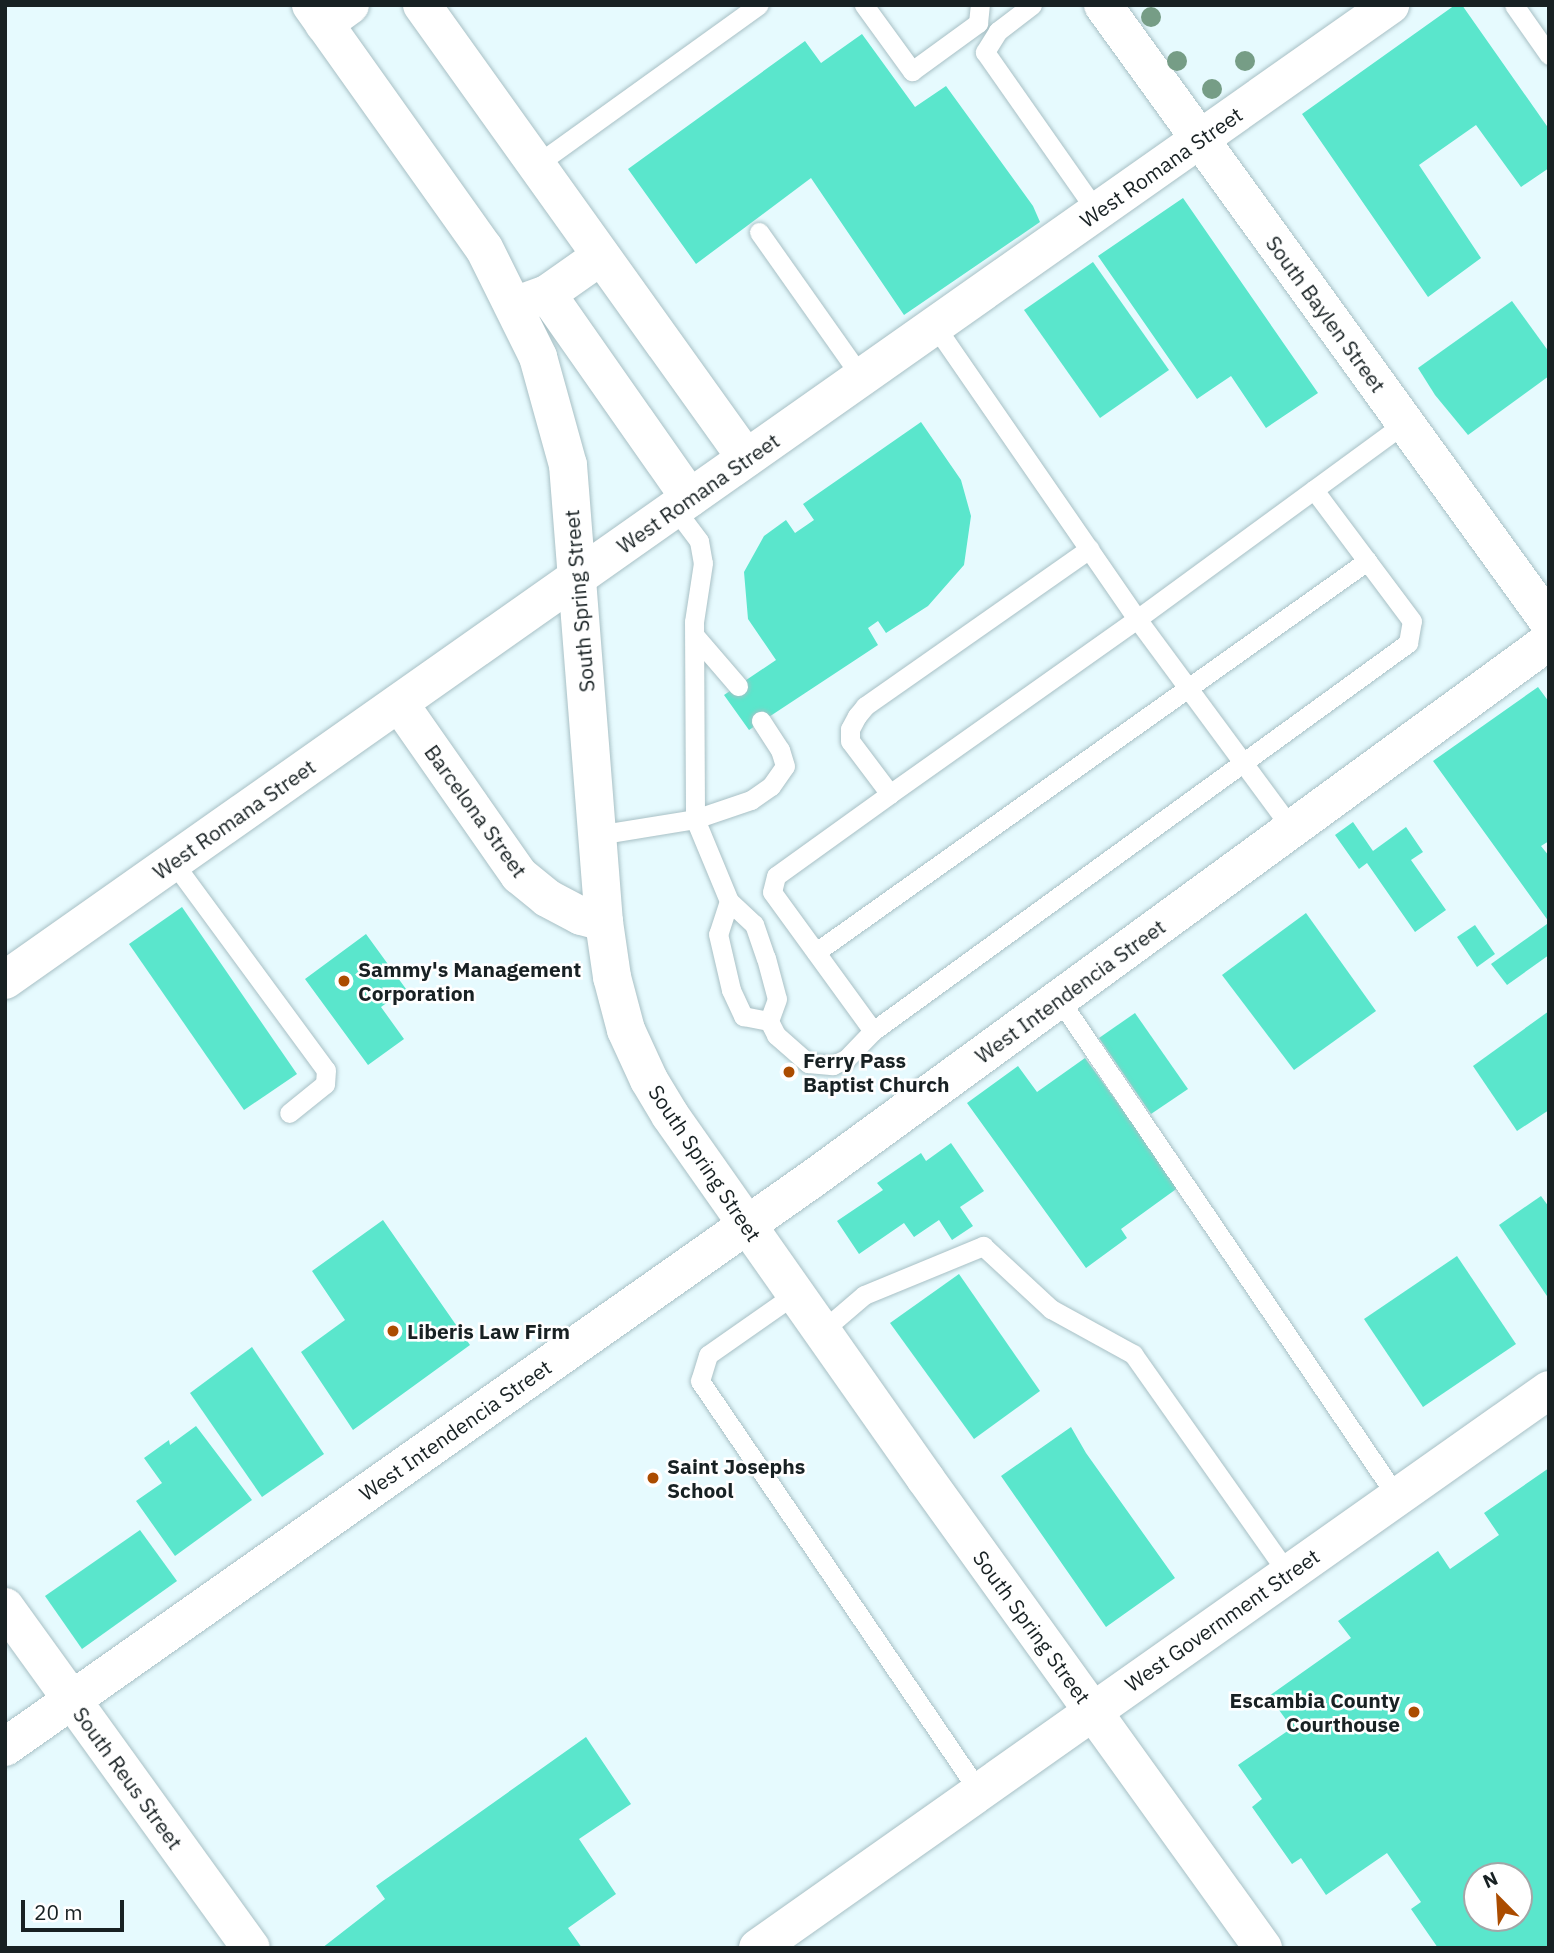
<!DOCTYPE html>
<style>
body{margin:0}
#map{position:relative;width:1554px;height:1953px;overflow:hidden;background:#e6fafe;font-family:"IBM Plex Sans",sans-serif}
div>[style]{position:absolute}
.building>*{inset:0;background:#5ae6cc}
.roads{filter:drop-shadow(0 0 2px #a8c0c5) drop-shadow(0 0 2px #a8c0c5)}
.service>*{height:19px;margin:-9.5px;padding:0 9.5px;transform-origin:9.5px;border-radius:9.5px;background:#fff}
.minor>*{height:38px;margin:-19px;padding:0 19px;transform-origin:19px;border-radius:19px;background:#fff}
.tertiary>*{height:38px;margin:-19px;padding:0 19px;transform-origin:19px;border-radius:19px;background:#fff}
.trees>*{width:20px;height:20px;margin:-10px;border-radius:50%;background:#769d86}
.dots>*{width:19px;height:19px;translate:-50% -50%;box-sizing:border-box;border:4px solid #fff;border-radius:50%}
span{translate:-50% -50%;white-space:nowrap;text-align:center;line-height:1.15;-webkit-text-stroke:5px #fff;paint-order:stroke}
.street-label{font-size:21px;color:#182123}
.poi-label{font-size:21px;color:#182123;font-weight:700}
.left{translate:0 -50%;text-align:left}
.right{translate:-100% -50%;text-align:right}
.frame{position:absolute;inset:0;border:7px solid #182123;pointer-events:none}
.north{position:absolute;left:1463px;top:1862px;width:70px;height:70px;box-sizing:border-box;background:#fff;border:2px solid #a3a6a7;border-radius:50%;rotate:336deg;font-size:19px;font-weight:700;line-height:28px;text-align:center;color:#182123}
.north::after{content:'';display:block;margin:auto;width:24px;height:32px;background:#ab4c00;clip-path:polygon(50% 0,100% 100%,50% 72%,0 100%)}
.scale{position:absolute;left:21px;top:1900px;width:103px;height:32px;box-sizing:border-box;border:4px solid #182123;border-top:0;padding-left:9px;font-size:21px;line-height:24px;white-space:nowrap;color:#182123;-webkit-text-stroke:5px #fff;paint-order:stroke}
</style>
<div id="map">
<div class="building">
<i style="clip-path:polygon(1455px 5px,1462px 5px,1549px 129px,1549px 168px,1521px 187px,1476px 125px,1419px 165px,1481px 258px,1428px 297px,1302px 114px)"></i>
<i style="clip-path:polygon(862px 34px,915px 107px,946px 86px,1033px 206px,1040px 222px,904px 315px,811px 178px,696px 264px,628px 169px,805px 41px,821px 63px)"></i>
<i style="clip-path:polygon(1183px 198px,1318px 393px,1266px 428px,1231px 376px,1197px 399px,1098px 256px)"></i>
<i style="clip-path:polygon(1093px 262px,1169px 370px,1100px 418px,1024px 310px)"></i>
<i style="clip-path:polygon(1512px 301px,1549px 352px,1549px 376px,1468px 435px,1435px 395px,1418px 368px)"></i>
<i style="clip-path:polygon(921px 422px,961px 480px,971px 516px,964px 565px,928px 606px,886px 633px,878px 621px,868px 628px,878px 645px,749px 730px,724px 695px,776px 660px,748px 619px,744px 572px,764px 536px,786px 520px,795px 533px,814px 520px,803px 504px)"></i>
<i style="clip-path:polygon(1538px 687px,1549px 702px,1549px 841px,1541px 846px,1549px 856px,1549px 922px,1433px 761px)"></i>
<i style="clip-path:polygon(1353px 822px,1373px 851px,1406px 827px,1423px 852px,1411px 860px,1446px 910px,1415px 932px,1367px 863px,1359px 869px,1335px 835px)"></i>
<i style="clip-path:polygon(182px 907px,297px 1074px,244px 1110px,129px 944px)"></i>
<i style="clip-path:polygon(1306px 913px,1376px 1011px,1294px 1070px,1222px 975px)"></i>
<i style="clip-path:polygon(1547px 924px,1549px 955px,1507px 985px,1491px 964px)"></i>
<i style="clip-path:polygon(1475px 925px,1495px 954px,1477px 967px,1457px 937px)"></i>
<i style="clip-path:polygon(366px 934px,406px 989px,381px 1007px,404px 1039px,368px 1065px,305px 979px)"></i>
<i style="clip-path:polygon(1549px 1011px,1549px 1110px,1517px 1131px,1473px 1066px)"></i>
<i style="clip-path:polygon(1135px 1013px,1188px 1089px,1151px 1114px,1099px 1038px)"></i>
<i style="clip-path:polygon(1085px 1058px,1179px 1187px,1121px 1229px,1127px 1238px,1086px 1268px,967px 1103px,1018px 1066px,1037px 1092px)"></i>
<i style="clip-path:polygon(951px 1143px,984px 1191px,960px 1207px,973px 1226px,952px 1240px,939px 1220px,914px 1237px,904px 1223px,859px 1254px,837px 1221px,883px 1190px,877px 1183px,921px 1153px,926px 1161px)"></i>
<i style="clip-path:polygon(1541px 1196px,1549px 1207px,1549px 1299px,1499px 1225px)"></i>
<i style="clip-path:polygon(383px 1220px,470px 1345px,353px 1430px,301px 1352px,345px 1320px,312px 1271px)"></i>
<i style="clip-path:polygon(1457px 1256px,1516px 1344px,1423px 1407px,1364px 1319px)"></i>
<i style="clip-path:polygon(959px 1274px,1040px 1391px,974px 1439px,890px 1323px)"></i>
<i style="clip-path:polygon(252px 1347px,324px 1454px,262px 1497px,190px 1393px)"></i>
<i style="clip-path:polygon(196px 1426px,252px 1500px,175px 1556px,136px 1501px,162px 1483px,144px 1458px,169px 1440px,170px 1445px)"></i>
<i style="clip-path:polygon(1071px 1427px,1086px 1453px,1175px 1578px,1106px 1627px,1001px 1476px)"></i>
<i style="clip-path:polygon(evenodd,1549px 1468px,1549px 1948px,1438px 1948px,1411px 1909px,1421px 1902px,1387px 1853px,1326px 1895px,1301px 1858px,1292px 1864px,1252px 1807px,1262px 1799px,1238px 1765px,1292px 1728px,1269px 1696px,1351px 1638px,1338px 1621px,1438px 1551px,1450px 1569px,1499px 1535px,1484px 1513px,1549px 1468px,1477px 1876px,1519px 1876px,1519px 1918px,1477px 1918px,1477px 1876px)"></i>
<i style="clip-path:polygon(140px 1530px,177px 1581px,82px 1649px,45px 1596px)"></i>
<i style="clip-path:polygon(586px 1737px,631px 1804px,579px 1839px,616px 1894px,568px 1928px,582px 1948px,322px 1948px,385px 1899px,376px 1886px)"></i>
</div>
<div class="roads">
<div class="service">
<i style="left:864px;top:5px;width:82px;rotate:54deg"></i>
<i style="left:912px;top:71px;width:82px;rotate:-36deg"></i>
<i style="left:978px;top:23px;width:18px;rotate:-84deg"></i>
<i style="left:1032px;top:5px;width:43px;rotate:142.6deg"></i>
<i style="left:998px;top:31px;width:25px;rotate:122deg"></i>
<i style="left:985px;top:52px;width:195px;rotate:55deg"></i>
<i style="left:1514px;top:5px;width:61px;rotate:55deg"></i>
<i style="left:536px;top:165px;width:274px;rotate:-35.7deg"></i>
<i style="left:759px;top:232px;width:179px;rotate:54.8deg"></i>
<i style="left:935px;top:326px;width:356px;rotate:55.4deg"></i>
<i style="left:1137px;top:619px;width:303px;rotate:144.7deg"></i>
<i style="left:890px;top:794px;width:66px;rotate:-127deg"></i>
<i style="left:850px;top:741px;width:12px;rotate:-90deg"></i>
<i style="left:850px;top:729px;width:15px;rotate:-62deg"></i>
<i style="left:857px;top:716px;width:13px;rotate:-51deg"></i>
<i style="left:865px;top:706px;width:274px;rotate:-35deg"></i>
<i style="left:675px;top:509px;width:40px;rotate:53deg"></i>
<i style="left:699px;top:541px;width:22px;rotate:80deg"></i>
<i style="left:703px;top:563px;width:60px;rotate:98.7deg"></i>
<i style="left:694px;top:622px;width:197px;rotate:89.7deg"></i>
<i style="left:695px;top:819px;width:89px;rotate:67.5deg"></i>
<i style="left:729px;top:901px;width:35px;rotate:108deg"></i>
<i style="left:718px;top:934px;width:57px;rotate:76.9deg"></i>
<i style="left:731px;top:990px;width:29px;rotate:65deg"></i>
<i style="left:743px;top:1016px;width:26px;rotate:11deg"></i>
<i style="left:769px;top:1021px;width:16px;rotate:63deg"></i>
<i style="left:776px;top:1035px;width:43px;rotate:41.2deg"></i>
<i style="left:808px;top:1063px;width:25px;rotate:5deg"></i>
<i style="left:833px;top:1065px;width:14px;rotate:-25deg"></i>
<i style="left:846px;top:1059px;width:39px;rotate:-46deg"></i>
<i style="left:695px;top:636px;width:66px;rotate:49.3deg"></i>
<i style="left:890px;top:794px;width:140px;rotate:144.3deg"></i>
<i style="left:776px;top:876px;width:16px;rotate:104deg"></i>
<i style="left:772px;top:892px;width:172px;rotate:54deg"></i>
<i style="left:873px;top:1031px;width:661px;rotate:-35.95deg"></i>
<i style="left:1408px;top:643px;width:22px;rotate:-80deg"></i>
<i style="left:1412px;top:621px;width:164px;rotate:-126.8deg"></i>
<i style="left:1292px;top:829px;width:261px;rotate:-126.4deg"></i>
<i style="left:1137px;top:619px;width:332px;rotate:-36.2deg"></i>
<i style="left:597px;top:835px;width:99px;rotate:-9.3deg"></i>
<i style="left:695px;top:819px;width:59px;rotate:-18.7deg"></i>
<i style="left:751px;top:800px;width:24px;rotate:-35deg"></i>
<i style="left:771px;top:786px;width:24px;rotate:-55deg"></i>
<i style="left:785px;top:766px;width:17px;rotate:-107deg"></i>
<i style="left:780px;top:750px;width:35px;rotate:-123deg"></i>
<i style="left:173px;top:862px;width:258px;rotate:53.7deg"></i>
<i style="left:326px;top:1070px;width:14px;rotate:94deg"></i>
<i style="left:325px;top:1084px;width:46px;rotate:141.1deg"></i>
<i style="left:729px;top:901px;width:34px;rotate:43deg"></i>
<i style="left:754px;top:924px;width:36px;rotate:71deg"></i>
<i style="left:766px;top:958px;width:42px;rotate:75deg"></i>
<i style="left:777px;top:999px;width:23px;rotate:110deg"></i>
<i style="left:816px;top:952px;width:676px;rotate:-35.36deg"></i>
<i style="left:1059px;top:999px;width:602px;rotate:55.83deg"></i>
<i style="left:795px;top:1294px;width:106px;rotate:145deg"></i>
<i style="left:708px;top:1355px;width:27px;rotate:107deg"></i>
<i style="left:700px;top:1381px;width:497px;rotate:55.8deg"></i>
<i style="left:822px;top:1331px;width:55px;rotate:-40.6deg"></i>
<i style="left:864px;top:1295px;width:129px;rotate:-22.4deg"></i>
<i style="left:983px;top:1246px;width:93px;rotate:42.8deg"></i>
<i style="left:1051px;top:1309px;width:94px;rotate:28.8deg"></i>
<i style="left:1133px;top:1354px;width:267px;rotate:54.8deg"></i>
</div>
<div class="minor">
<i style="left:422px;top:5px;width:557px;rotate:54.43deg"></i>
<i style="left:324px;top:24px;width:32px;rotate:-36deg"></i>
<i style="left:547px;top:294px;width:249px;rotate:55deg"></i>
<i style="left:522px;top:303px;width:27px;rotate:-20deg"></i>
<i style="left:547px;top:294px;width:66px;rotate:-35.1deg"></i>
<i style="left:399px;top:703px;width:210px;rotate:55.1deg"></i>
<i style="left:519px;top:875px;width:36px;rotate:39deg"></i>
<i style="left:547px;top:898px;width:38px;rotate:28deg"></i>
<i style="left:581px;top:916px;width:24px;rotate:15deg"></i>
<i style="left:5px;top:980px;width:1694px;rotate:-35.14deg"></i>
<i style="left:5px;top:1607px;width:420px;rotate:54.2deg"></i>
<i style="left:5px;top:1747px;width:985px;rotate:-35.13deg"></i>
<i style="left:811px;top:1180px;width:914px;rotate:-36.14deg"></i>
</div>
<div class="tertiary">
<i style="left:311px;top:5px;width:298px;rotate:54.6deg"></i>
<i style="left:484px;top:248px;width:122px;rotate:63.6deg"></i>
<i style="left:538px;top:357px;width:112px;rotate:74.5deg"></i>
<i style="left:568px;top:465px;width:458px;rotate:85.5deg"></i>
<i style="left:604px;top:922px;width:56px;rotate:81.7deg"></i>
<i style="left:612px;top:977px;width:55px;rotate:75.2deg"></i>
<i style="left:626px;top:1030px;width:55px;rotate:65.3deg"></i>
<i style="left:649px;top:1080px;width:41px;rotate:59deg"></i>
<i style="left:670px;top:1115px;width:444px;rotate:54.9deg"></i>
<i style="left:925px;top:1478px;width:579px;rotate:54.28deg"></i>
<i style="left:1103px;top:5px;width:761px;rotate:54.14deg"></i>
<i style="left:758px;top:1948px;width:968px;rotate:-35.2deg"></i>
</div>
</div>
<div class="trees">
<i style="left:1151px;top:17px"></i>
<i style="left:1177px;top:61px"></i>
<i style="left:1245px;top:61px"></i>
<i style="left:1212px;top:89px"></i>
</div>
<div class="dots">
<i style="left:344px;top:981px;background:#ab4c00"></i>
<i style="left:789px;top:1072px;background:#ab4c00"></i>
<i style="left:393px;top:1331px;background:#ab4c00"></i>
<i style="left:653px;top:1478px;background:#ab4c00"></i>
<i style="left:1414px;top:1712px;background:#ab4c00"></i>
</div>
<div class="street-label">
<span style="left:1161px;top:167px;rotate:-35deg">West Romana Street</span>
<span style="left:1326px;top:314px;rotate:54deg">South Baylen Street</span>
<span style="left:698px;top:493px;rotate:-35deg">West Romana Street</span>
<span style="left:579px;top:601px;rotate:-95deg">South Spring Street</span>
<span style="left:476px;top:811px;rotate:54deg">Barcelona Street</span>
<span style="left:234px;top:819px;rotate:-35deg">West Romana Street</span>
<span style="left:1070px;top:991px;rotate:-36deg">West Intendencia Street</span>
<span style="left:705px;top:1163px;rotate:56deg">South Spring Street</span>
<span style="left:455px;top:1430px;rotate:-35deg">West Intendencia Street</span>
<span style="left:1222px;top:1620px;rotate:-35deg">West Government Street</span>
<span style="left:1032px;top:1627px;rotate:54deg">South Spring Street</span>
<span style="left:128px;top:1778px;rotate:54deg">South Reus Street</span>
</div>
<div class="poi-label">
<span class="left" style="left:358px;top:981px">Sammy's Management<br>Corporation</span>
<span class="left" style="left:803px;top:1072px">Ferry Pass<br>Baptist Church</span>
<span class="left" style="left:407px;top:1331px">Liberis Law Firm</span>
<span class="left" style="left:667px;top:1478px">Saint Josephs<br>School</span>
<span class="right" style="left:1400px;top:1712px">Escambia County<br>Courthouse</span>
</div>
<div class="frame"></div>
<div class="north">N</div>
<div class="scale">20 m</div>
</div>
